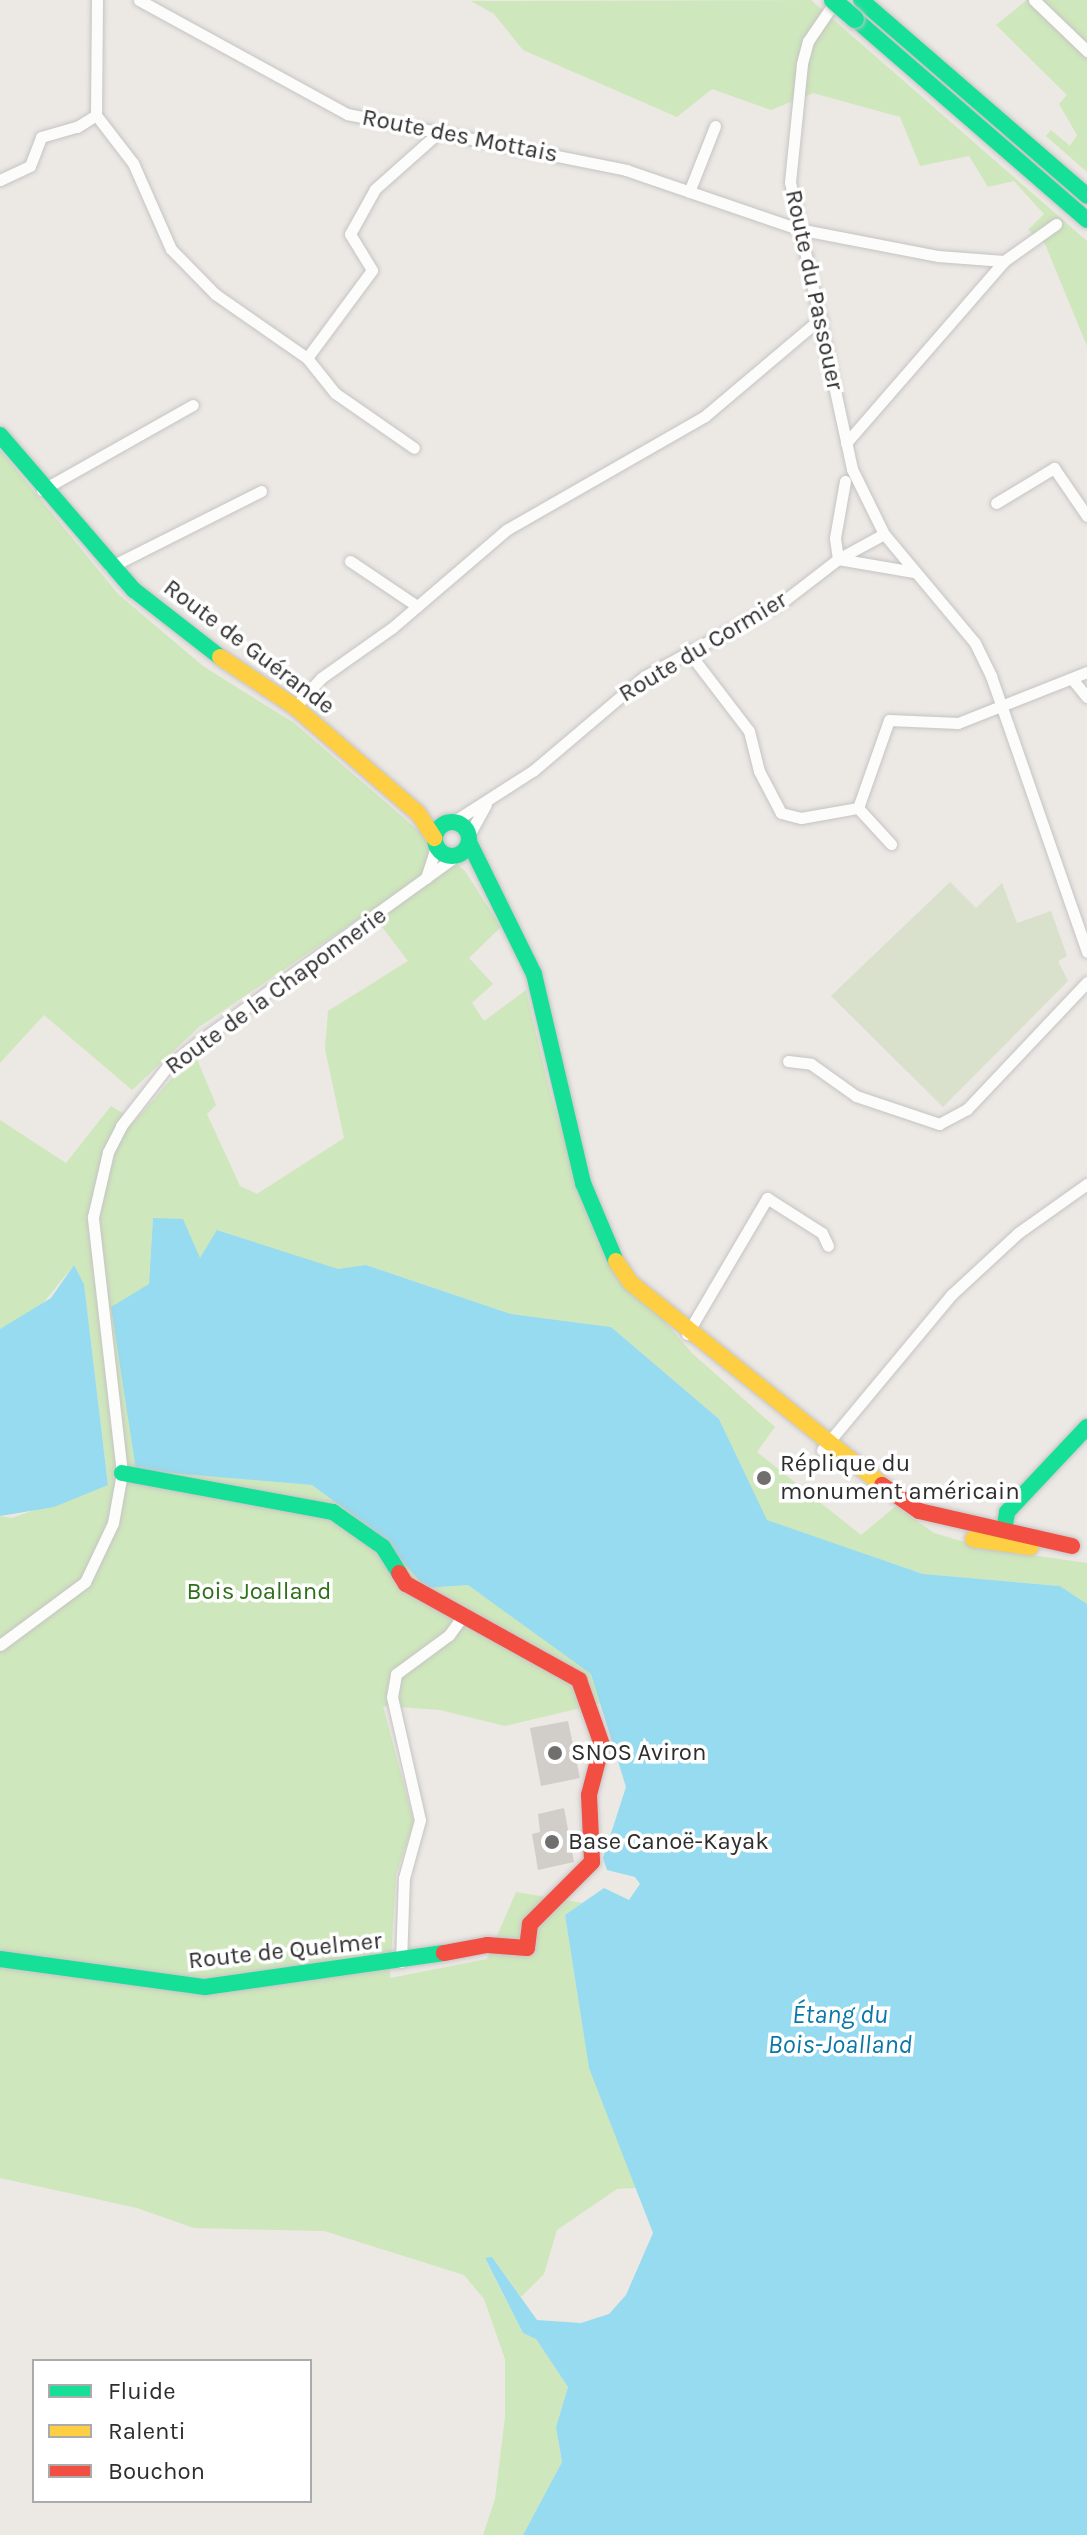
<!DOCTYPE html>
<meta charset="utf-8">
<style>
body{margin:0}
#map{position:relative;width:1087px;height:2535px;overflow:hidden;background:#ece8e4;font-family:Karla,sans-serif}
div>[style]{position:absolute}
.green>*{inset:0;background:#cfe7bc}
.cemetery>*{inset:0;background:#d9e0cb}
.water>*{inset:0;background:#96dbef}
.building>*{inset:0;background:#d1ceca}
.roads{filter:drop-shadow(0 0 2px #c5c4c5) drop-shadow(0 0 2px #c5c4c5)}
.street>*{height:11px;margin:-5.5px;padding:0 5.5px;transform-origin:5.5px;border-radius:5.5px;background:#fcfcfb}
.fast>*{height:16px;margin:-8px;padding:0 8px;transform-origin:8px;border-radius:8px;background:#16e098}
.fast>.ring{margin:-8px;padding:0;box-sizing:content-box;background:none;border:16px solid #16e098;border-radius:50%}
.slow>*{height:16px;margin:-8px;padding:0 8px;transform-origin:8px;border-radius:8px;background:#ffcf43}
.jam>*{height:16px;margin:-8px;padding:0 8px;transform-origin:8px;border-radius:8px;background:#f24e42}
.bridges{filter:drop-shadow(0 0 2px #c6c5c4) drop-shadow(0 0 2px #c6c5c4)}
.fast-bridge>*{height:18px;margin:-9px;padding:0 9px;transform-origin:9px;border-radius:9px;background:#16e098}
.dots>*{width:22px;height:22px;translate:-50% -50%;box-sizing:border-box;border:4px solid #fff;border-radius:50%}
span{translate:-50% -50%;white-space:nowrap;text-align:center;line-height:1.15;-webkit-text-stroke:7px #fff;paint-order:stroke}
.street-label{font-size:24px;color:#2e2e2e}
.poi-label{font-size:24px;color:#2e2e2e}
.left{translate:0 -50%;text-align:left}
.park-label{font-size:24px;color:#2e7019}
.water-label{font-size:26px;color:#0977a7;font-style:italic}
.legend{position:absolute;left:32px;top:2359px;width:280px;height:144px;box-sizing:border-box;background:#fff;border:2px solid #ababab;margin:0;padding:10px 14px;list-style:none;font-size:24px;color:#2e2e2e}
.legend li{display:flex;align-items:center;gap:16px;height:40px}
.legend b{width:40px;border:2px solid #ababab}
</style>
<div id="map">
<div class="green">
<i style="clip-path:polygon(811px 0,1087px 241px,1087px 346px,1045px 244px,1028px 230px,1044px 214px,1014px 181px,988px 187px,969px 156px,920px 166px,900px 117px,813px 93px,771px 110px,712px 89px,677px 117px,523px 50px,494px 14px,471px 1px)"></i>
<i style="clip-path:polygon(1027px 0,1087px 0,1087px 172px,1046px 136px,1051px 130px,1070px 146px,1077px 135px,1059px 104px,1067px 95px,996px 25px)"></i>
<i style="clip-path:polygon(0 450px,118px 594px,203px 666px,294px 723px,465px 871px,501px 927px,469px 958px,493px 984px,472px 1003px,484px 1021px,526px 990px,551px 1096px,599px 1244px,692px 1353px,775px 1427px,757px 1452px,861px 1535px,896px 1506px,934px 1533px,984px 1548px,1087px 1563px,1087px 1604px,1060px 1586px,923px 1574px,766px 1520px,719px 1419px,611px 1327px,511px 1314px,366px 1265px,338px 1270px,218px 1230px,200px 1259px,153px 1218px,149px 1284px,131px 1299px,136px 1469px,312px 1485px,377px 1533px,426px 1588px,468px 1585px,592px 1674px,602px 1703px,505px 1726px,440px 1710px,383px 1706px,414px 1822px,396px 1875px,390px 1978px,487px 1959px,516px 1892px,583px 1903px,565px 1915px,589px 2067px,636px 2188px,617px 2189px,557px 2230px,544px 2274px,521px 2297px,492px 2257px,485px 2259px,523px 2333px,536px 2339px,568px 2387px,556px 2427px,562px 2462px,523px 2535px,483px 2535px,495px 2499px,505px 2417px,505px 2359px,484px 2299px,464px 2275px,324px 2231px,194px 2228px,137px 2208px,0 2178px,0 1516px,12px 1518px,108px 1484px,84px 1284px,74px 1265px,35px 1313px,0 1329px,0 1120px,66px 1163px,111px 1106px,135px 1121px,178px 1071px,197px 1059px,216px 1105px,207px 1114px,240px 1186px,257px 1194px,344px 1138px,325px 1049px,328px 1011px,408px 961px,370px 911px,199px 1027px,132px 1090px,44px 1015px,0 1063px)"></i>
</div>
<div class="cemetery">
<i style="clip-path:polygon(950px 882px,976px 908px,1002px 883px,1017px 923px,1051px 911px,1067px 956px,1058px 961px,1068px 981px,943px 1107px,831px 996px)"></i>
</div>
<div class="water">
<i style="clip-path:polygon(153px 1218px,183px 1219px,200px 1258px,217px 1230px,338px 1269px,366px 1265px,511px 1314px,611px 1327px,719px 1419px,767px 1520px,923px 1574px,1060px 1586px,1087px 1604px,1087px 2535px,523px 2535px,562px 2462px,556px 2427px,568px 2387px,536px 2339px,523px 2333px,485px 2258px,492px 2257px,537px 2320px,581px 2323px,609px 2314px,626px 2295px,653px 2233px,589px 2068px,565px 1915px,604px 1888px,629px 1900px,640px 1884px,635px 1877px,607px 1870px,603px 1858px,626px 1787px,591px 1674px,468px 1585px,426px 1588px,377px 1533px,312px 1485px,136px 1470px,111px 1307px,149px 1284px)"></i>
<i style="clip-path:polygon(74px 1265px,84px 1284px,108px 1485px,54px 1507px,0 1516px,0 1329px,51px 1298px)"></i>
</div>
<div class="building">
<i style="clip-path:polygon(568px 1721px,580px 1778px,541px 1786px,530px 1728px)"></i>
<i style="clip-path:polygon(564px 1808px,574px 1862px,538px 1870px,532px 1834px,540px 1832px,538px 1814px)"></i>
</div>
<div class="roads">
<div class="street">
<i style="left:97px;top:0;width:115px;rotate:90.5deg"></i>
<i style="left:96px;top:115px;width:61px;rotate:52.4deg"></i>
<i style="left:133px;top:163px;width:94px;rotate:66.2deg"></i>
<i style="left:171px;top:249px;width:63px;rotate:45.6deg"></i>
<i style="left:215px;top:294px;width:112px;rotate:34.8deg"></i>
<i style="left:307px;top:358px;width:45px;rotate:51.3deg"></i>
<i style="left:335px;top:393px;width:96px;rotate:34.8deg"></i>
<i style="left:139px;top:0;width:237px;rotate:28.7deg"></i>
<i style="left:347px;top:114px;width:285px;rotate:11.3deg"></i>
<i style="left:626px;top:170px;width:182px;rotate:18.9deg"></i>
<i style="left:798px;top:229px;width:143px;rotate:10.9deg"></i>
<i style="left:938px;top:256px;width:66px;rotate:4.3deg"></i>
<i style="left:836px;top:0;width:50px;rotate:124.3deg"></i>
<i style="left:808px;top:41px;width:24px;rotate:105deg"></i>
<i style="left:802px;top:64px;width:119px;rotate:95.8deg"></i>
<i style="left:790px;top:182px;width:294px;rotate:77.8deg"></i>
<i style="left:852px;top:469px;width:72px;rotate:63.8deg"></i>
<i style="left:884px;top:534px;width:142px;rotate:50.1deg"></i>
<i style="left:975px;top:643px;width:37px;rotate:64deg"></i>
<i style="left:991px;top:676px;width:292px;rotate:70.8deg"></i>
<i style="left:1034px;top:0;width:74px;rotate:43.9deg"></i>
<i style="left:0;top:180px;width:33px;rotate:-25deg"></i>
<i style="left:30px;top:166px;width:31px;rotate:-69deg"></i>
<i style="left:41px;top:137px;width:37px;rotate:-16deg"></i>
<i style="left:77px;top:127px;width:22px;rotate:-32deg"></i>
<i style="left:689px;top:192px;width:71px;rotate:-68.5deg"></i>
<i style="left:307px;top:358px;width:109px;rotate:-53.5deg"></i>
<i style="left:372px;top:270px;width:42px;rotate:-121.4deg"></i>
<i style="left:350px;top:234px;width:51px;rotate:-60.9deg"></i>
<i style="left:375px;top:189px;width:84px;rotate:-41.6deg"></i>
<i style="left:846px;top:443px;width:241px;rotate:-49deg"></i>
<i style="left:1004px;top:261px;width:64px;rotate:-35.4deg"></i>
<i style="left:845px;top:481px;width:58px;rotate:100deg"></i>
<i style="left:835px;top:538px;width:21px;rotate:82deg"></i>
<i style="left:838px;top:559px;width:77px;rotate:9.7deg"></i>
<i style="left:42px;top:490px;width:173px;rotate:-29.4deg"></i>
<i style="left:996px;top:503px;width:68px;rotate:-31.1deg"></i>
<i style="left:1054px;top:468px;width:58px;rotate:55.5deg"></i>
<i style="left:350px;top:561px;width:81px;rotate:33.9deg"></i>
<i style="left:110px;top:567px;width:169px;rotate:-26.7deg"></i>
<i style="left:687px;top:650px;width:102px;rotate:52.6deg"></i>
<i style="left:749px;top:731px;width:41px;rotate:76deg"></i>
<i style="left:759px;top:771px;width:47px;rotate:62.4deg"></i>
<i style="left:781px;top:813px;width:21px;rotate:14deg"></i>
<i style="left:801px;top:818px;width:58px;rotate:-10deg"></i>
<i style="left:858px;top:808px;width:93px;rotate:-70.6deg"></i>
<i style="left:889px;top:720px;width:69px;rotate:2.5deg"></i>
<i style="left:958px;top:723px;width:139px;rotate:-21.6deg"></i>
<i style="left:1073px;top:680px;width:22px;rotate:51deg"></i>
<i style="left:295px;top:707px;width:39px;rotate:-48deg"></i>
<i style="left:321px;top:678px;width:88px;rotate:-35.3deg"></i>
<i style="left:393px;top:627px;width:149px;rotate:-40.6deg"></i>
<i style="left:506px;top:530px;width:229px;rotate:-29.8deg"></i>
<i style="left:705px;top:416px;width:152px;rotate:-40.2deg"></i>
<i style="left:858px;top:808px;width:49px;rotate:47.5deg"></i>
<i style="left:453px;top:822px;width:96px;rotate:-32.7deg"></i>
<i style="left:534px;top:770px;width:145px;rotate:-40.3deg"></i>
<i style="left:645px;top:676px;width:159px;rotate:-28.5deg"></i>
<i style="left:785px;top:600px;width:67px;rotate:-37.7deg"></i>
<i style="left:838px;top:559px;width:52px;rotate:-28.5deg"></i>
<i style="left:469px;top:835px;width:35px;rotate:-61deg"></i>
<i style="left:426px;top:878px;width:33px;rotate:-72deg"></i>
<i style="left:788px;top:1061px;width:23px;rotate:7deg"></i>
<i style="left:811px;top:1064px;width:55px;rotate:35.4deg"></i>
<i style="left:856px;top:1096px;width:88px;rotate:18.6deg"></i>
<i style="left:939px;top:1124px;width:32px;rotate:-28deg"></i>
<i style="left:967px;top:1109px;width:175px;rotate:-46.6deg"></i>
<i style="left:687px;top:1334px;width:158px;rotate:-59.5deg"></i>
<i style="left:767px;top:1198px;width:65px;rotate:32.5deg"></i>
<i style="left:822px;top:1233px;width:14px;rotate:65deg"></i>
<i style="left:822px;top:1450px;width:202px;rotate:-50.2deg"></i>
<i style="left:951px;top:1295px;width:91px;rotate:-42.8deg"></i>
<i style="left:1018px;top:1233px;width:85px;rotate:-35.4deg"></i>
<i style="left:0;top:1645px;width:106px;rotate:-36.5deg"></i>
<i style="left:85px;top:1582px;width:65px;rotate:-64.6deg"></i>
<i style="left:113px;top:1523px;width:51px;rotate:-79.8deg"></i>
<i style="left:122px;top:1473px;width:258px;rotate:-96.5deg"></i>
<i style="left:93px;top:1217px;width:67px;rotate:-77deg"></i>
<i style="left:108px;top:1152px;width:29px;rotate:-63deg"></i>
<i style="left:121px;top:1126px;width:75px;rotate:-52.1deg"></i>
<i style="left:167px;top:1067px;width:43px;rotate:-38.5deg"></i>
<i style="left:201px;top:1040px;width:314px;rotate:-35.8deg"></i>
<i style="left:401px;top:1962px;width:84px;rotate:-88deg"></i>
<i style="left:404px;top:1878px;width:60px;rotate:-74.6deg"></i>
<i style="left:420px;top:1820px;width:126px;rotate:-102.8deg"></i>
<i style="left:392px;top:1697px;width:23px;rotate:-80deg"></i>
<i style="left:396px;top:1674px;width:66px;rotate:-36.3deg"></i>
<i style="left:449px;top:1635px;width:24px;rotate:-54deg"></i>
</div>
<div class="fast">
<i style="left:861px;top:0;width:299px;rotate:40.9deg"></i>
<i style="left:855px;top:19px;width:307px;rotate:40.9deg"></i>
<i style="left:0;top:435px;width:205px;rotate:49.2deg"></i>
<i style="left:134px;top:590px;width:109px;rotate:37.9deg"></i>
<i class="ring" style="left:435px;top:822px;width:18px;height:18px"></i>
<i style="left:469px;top:842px;width:147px;rotate:63.8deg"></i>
<i style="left:534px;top:974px;width:215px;rotate:76.8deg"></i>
<i style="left:583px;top:1183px;width:85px;rotate:67.1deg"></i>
<i style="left:122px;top:1473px;width:215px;rotate:10.5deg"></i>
<i style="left:333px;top:1512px;width:61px;rotate:35deg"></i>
<i style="left:383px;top:1547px;width:31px;rotate:58deg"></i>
<i style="left:1002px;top:1541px;width:29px;rotate:-80deg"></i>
<i style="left:1007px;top:1512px;width:117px;rotate:-46.7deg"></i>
<i style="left:0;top:1959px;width:207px;rotate:7.8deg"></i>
<i style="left:205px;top:1987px;width:241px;rotate:-8.1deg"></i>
</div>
<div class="slow">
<i style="left:220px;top:657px;width:90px;rotate:33.7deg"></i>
<i style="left:295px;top:707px;width:162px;rotate:40.8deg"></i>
<i style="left:418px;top:813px;width:30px;rotate:57deg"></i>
<i style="left:616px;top:1261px;width:27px;rotate:56deg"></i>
<i style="left:631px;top:1283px;width:322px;rotate:38.8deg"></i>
<i style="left:973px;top:1539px;width:58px;rotate:8deg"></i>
</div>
<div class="jam">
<i style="left:882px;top:1485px;width:45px;rotate:35.1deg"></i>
<i style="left:919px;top:1511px;width:157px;rotate:12.9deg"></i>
<i style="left:399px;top:1573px;width:13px;rotate:58deg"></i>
<i style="left:406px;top:1584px;width:198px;rotate:29deg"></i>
<i style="left:579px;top:1680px;width:69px;rotate:70.5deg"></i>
<i style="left:602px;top:1745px;width:52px;rotate:104.6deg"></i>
<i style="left:589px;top:1795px;width:67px;rotate:87.4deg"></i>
<i style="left:592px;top:1862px;width:88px;rotate:135deg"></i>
<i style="left:530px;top:1924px;width:24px;rotate:97deg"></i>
<i style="left:527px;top:1948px;width:40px;rotate:-175.7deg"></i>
<i style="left:487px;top:1945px;width:44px;rotate:169.5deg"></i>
</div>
</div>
<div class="bridges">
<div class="fast-bridge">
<i style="left:833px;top:0;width:29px;rotate:41deg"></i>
</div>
</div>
<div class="dots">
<i style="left:764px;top:1478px;background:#706f6e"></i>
<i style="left:555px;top:1753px;background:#706f6e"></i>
<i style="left:552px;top:1842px;background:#706f6e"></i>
</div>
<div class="street-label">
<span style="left:460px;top:136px;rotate:11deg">Route des Mottais</span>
<span style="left:814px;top:290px;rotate:78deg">Route du Passouer</span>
<span style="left:249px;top:647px;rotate:37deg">Route de Guérande</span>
<span style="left:703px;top:647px;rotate:-31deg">Route du Cormier</span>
<span style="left:276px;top:991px;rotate:-36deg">Route de la Chaponnerie</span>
<span style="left:285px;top:1951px;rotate:-6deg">Route de Quelmer</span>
</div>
<div class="poi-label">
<span class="left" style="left:780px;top:1478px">Réplique du<br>monument américain</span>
<span class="left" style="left:571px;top:1753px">SNOS Aviron</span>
<span class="left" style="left:568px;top:1842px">Base Canoë-Kayak</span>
</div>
<div class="park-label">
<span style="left:259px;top:1592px">Bois Joalland</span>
</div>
<div class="water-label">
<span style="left:840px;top:2030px">Étang du<br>Bois-Joalland</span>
</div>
<ul class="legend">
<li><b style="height:10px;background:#16e098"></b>Fluide</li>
<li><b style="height:10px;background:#ffcf43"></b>Ralenti</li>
<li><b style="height:10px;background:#f24e42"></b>Bouchon</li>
</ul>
</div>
